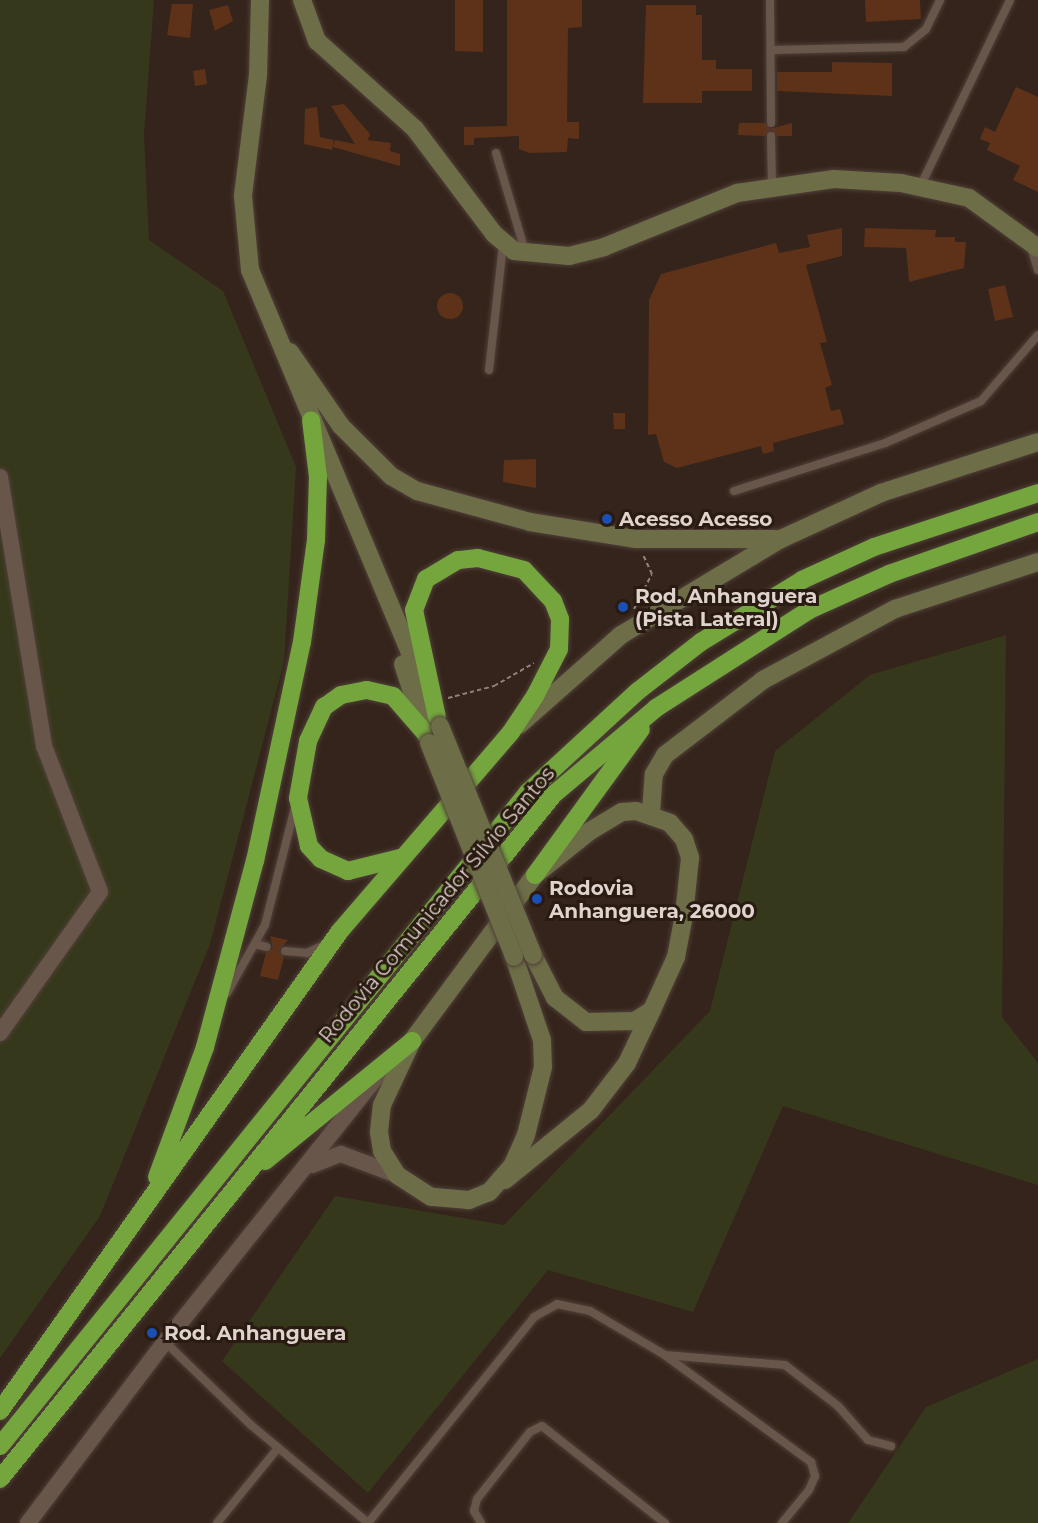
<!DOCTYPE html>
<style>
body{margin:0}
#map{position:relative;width:1038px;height:1523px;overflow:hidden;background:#35241b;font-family:Montserrat,sans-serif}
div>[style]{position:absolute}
.green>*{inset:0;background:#35381a}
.building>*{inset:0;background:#5d3218}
.round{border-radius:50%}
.path>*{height:2px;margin-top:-1px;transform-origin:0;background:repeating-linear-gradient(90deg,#90827a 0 4.5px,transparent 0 7.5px)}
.roads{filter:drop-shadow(0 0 2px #4f4039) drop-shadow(0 0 2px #4f4039)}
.lane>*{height:8px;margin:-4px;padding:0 4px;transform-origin:4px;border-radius:4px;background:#69564b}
.street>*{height:16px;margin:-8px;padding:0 8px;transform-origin:8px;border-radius:8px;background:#69564b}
.secondary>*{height:18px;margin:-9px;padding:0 9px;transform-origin:9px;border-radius:9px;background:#6d6e47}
.highway>*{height:18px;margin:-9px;padding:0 9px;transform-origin:9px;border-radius:9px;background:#75a63e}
.bridges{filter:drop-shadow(0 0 2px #4f4039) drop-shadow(0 0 2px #4f4039)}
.secondary-bridge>*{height:18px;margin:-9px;padding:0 9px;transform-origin:9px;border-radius:9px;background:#6d6e47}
.dots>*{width:16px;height:16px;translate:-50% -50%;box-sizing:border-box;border:3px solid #2a1b12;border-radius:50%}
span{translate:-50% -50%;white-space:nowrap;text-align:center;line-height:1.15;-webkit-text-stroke:6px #2a1b12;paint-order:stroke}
.poi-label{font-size:20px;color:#dfd3cd;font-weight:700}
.left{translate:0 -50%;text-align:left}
.street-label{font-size:20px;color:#dfd3cd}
</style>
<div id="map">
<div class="green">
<i style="clip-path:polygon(0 0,154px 0,144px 135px,149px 240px,223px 291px,296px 467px,284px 662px,210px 944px,100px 1216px,0 1358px)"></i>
<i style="clip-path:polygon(1006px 635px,1002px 1017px,1038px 1063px,1038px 1185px,783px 1106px,693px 1312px,548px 1270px,368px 1493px,222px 1361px,335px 1196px,504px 1225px,710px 1011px,775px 751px,870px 675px)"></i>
<i style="clip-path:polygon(1038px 1359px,1038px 1523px,848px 1523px,926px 1407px)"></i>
</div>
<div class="building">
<i style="clip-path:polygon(455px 0,483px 0,483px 52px,455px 51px)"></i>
<i style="clip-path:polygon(507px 0,582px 0,582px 27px,568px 28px,567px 122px,579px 122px,579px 139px,568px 138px,567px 152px,529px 153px,519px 149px,519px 136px,474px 138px,474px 145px,464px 145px,464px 127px,507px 126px)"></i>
<i style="clip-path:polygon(865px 0,920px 0,921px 19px,866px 22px)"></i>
<i style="clip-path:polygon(172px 4px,193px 4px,190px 38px,167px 35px)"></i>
<i style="clip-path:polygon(228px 5px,233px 21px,215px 31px,209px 10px)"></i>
<i style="clip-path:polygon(646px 5px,696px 5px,696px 15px,702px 15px,702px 60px,716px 60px,716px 69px,752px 69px,752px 91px,702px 91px,702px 103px,643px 103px)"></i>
<i style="clip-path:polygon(832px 62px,892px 63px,892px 96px,777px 91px,777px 72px,832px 72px)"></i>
<i style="clip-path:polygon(205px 69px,207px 84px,195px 86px,193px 71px)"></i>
<i style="clip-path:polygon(1016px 87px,1038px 97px,1038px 192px,1013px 180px,1020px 166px,987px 150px,990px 143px,980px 139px,985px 127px,995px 132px)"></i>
<i style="clip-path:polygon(344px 104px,370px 134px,368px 140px,391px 143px,390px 151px,400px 154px,400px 166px,333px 147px,335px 140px,355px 144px,331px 106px)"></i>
<i style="clip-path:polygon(317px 107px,320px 137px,334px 140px,332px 150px,304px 144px,305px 109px)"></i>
<i style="clip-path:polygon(739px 123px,765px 123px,770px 129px,792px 123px,792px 136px,777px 136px,771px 130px,765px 136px,738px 135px)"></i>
<i style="clip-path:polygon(842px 228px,842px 256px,806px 265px,827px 342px,820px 343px,832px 385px,825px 388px,831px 411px,840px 409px,844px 424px,773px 443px,774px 451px,763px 454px,761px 446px,677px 468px,664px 462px,656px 434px,648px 435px,649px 300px,661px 274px,776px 243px,779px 253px,810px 247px,807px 235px)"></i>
<i style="clip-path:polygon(865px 228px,936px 230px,935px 237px,955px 237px,955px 242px,966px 242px,964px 268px,909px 282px,906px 248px,864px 247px)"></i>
<i style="clip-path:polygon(1005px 285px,1013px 317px,995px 321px,988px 289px)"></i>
<i class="round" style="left:437px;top:293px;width:26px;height:26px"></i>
<i style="clip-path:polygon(613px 413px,625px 413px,625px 429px,614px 429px)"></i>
<i style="clip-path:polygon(536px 459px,536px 488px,503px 482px,504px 460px)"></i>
<i style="clip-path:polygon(270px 936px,288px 940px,279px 950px,284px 957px,278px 980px,260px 976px,266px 953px,273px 948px)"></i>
</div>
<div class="path">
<i style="left:634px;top:609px;width:39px;rotate:-63deg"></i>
<i style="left:652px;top:574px;width:21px;rotate:-115deg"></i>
<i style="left:448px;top:698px;width:48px;rotate:-14.6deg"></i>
<i style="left:494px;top:686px;width:46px;rotate:-29.9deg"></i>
</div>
<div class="roads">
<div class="lane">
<i style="left:770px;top:0;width:123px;rotate:89.5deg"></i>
<i style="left:771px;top:50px;width:133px;rotate:-1.3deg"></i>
<i style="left:904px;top:47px;width:28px;rotate:-39deg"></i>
<i style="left:926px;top:29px;width:32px;rotate:-64deg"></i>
<i style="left:771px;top:136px;width:48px;rotate:88.8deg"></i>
<i style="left:496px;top:153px;width:102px;rotate:73.5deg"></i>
<i style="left:921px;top:185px;width:205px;rotate:-64.3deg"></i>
<i style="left:1031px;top:247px;width:24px;rotate:73deg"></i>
<i style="left:489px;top:370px;width:126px;rotate:-83.6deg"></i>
<i style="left:734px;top:491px;width:158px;rotate:-17.6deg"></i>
<i style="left:885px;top:443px;width:105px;rotate:-23.6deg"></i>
<i style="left:981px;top:401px;width:87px;rotate:-49.2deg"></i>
<i style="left:255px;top:944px;width:12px;rotate:14deg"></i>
<i style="left:285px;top:951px;width:22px;rotate:5deg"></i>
<i style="left:307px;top:953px;width:19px;rotate:-25deg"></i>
<i style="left:227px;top:993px;width:78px;rotate:-60.8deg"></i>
<i style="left:265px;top:925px;width:122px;rotate:-75.7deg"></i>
<i style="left:165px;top:1342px;width:120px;rotate:44deg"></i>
<i style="left:251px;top:1425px;width:153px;rotate:39.9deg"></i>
<i style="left:666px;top:1356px;width:180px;rotate:36.2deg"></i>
<i style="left:811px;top:1462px;width:15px;rotate:74deg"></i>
<i style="left:815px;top:1476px;width:15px;rotate:113deg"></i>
<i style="left:809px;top:1490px;width:43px;rotate:129.3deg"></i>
<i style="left:217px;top:1523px;width:97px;rotate:-50.9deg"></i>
<i style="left:368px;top:1523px;width:265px;rotate:-51.1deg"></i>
<i style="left:534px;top:1317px;width:26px;rotate:-29deg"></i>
<i style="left:557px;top:1304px;width:34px;rotate:12deg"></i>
<i style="left:590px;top:1311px;width:87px;rotate:30.4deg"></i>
<i style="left:665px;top:1355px;width:120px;rotate:4.8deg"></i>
<i style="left:785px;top:1365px;width:67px;rotate:37.7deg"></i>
<i style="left:838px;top:1406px;width:45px;rotate:48.6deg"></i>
<i style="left:868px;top:1440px;width:24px;rotate:15deg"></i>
<i style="left:481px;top:1523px;width:14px;rotate:-120deg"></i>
<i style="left:474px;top:1511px;width:12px;rotate:-76deg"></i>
<i style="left:477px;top:1499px;width:85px;rotate:-51.7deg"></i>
<i style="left:530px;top:1432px;width:13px;rotate:-27deg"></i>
<i style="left:542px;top:1426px;width:157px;rotate:38.3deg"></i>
</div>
<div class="street">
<i style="left:0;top:477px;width:273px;rotate:80.7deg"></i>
<i style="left:44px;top:746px;width:156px;rotate:69deg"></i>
<i style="left:100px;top:892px;width:173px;rotate:125.3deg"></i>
<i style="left:312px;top:1165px;width:31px;rotate:-21deg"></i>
<i style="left:341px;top:1154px;width:60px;rotate:20.6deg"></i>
<i style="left:28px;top:1523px;width:227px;rotate:-52.9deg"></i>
<i style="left:165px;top:1342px;width:347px;rotate:-51.4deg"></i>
</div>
<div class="secondary">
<i style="left:260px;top:0;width:75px;rotate:91.5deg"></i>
<i style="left:258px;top:75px;width:122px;rotate:97.1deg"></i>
<i style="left:243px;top:196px;width:74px;rotate:84.6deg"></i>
<i style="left:250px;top:270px;width:459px;rotate:67.3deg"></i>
<i style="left:302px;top:0;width:44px;rotate:69.9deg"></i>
<i style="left:317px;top:41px;width:132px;rotate:41.9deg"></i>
<i style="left:415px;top:129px;width:131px;rotate:53deg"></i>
<i style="left:494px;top:234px;width:26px;rotate:40deg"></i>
<i style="left:514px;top:251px;width:55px;rotate:5.2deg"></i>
<i style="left:569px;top:256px;width:36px;rotate:-14deg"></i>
<i style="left:604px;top:247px;width:144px;rotate:-22.1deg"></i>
<i style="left:737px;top:193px;width:98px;rotate:-8.2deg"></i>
<i style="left:834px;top:179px;width:67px;rotate:3.4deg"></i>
<i style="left:901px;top:183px;width:70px;rotate:12.4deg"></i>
<i style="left:969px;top:198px;width:85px;rotate:35.9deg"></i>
<i style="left:290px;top:352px;width:90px;rotate:55.4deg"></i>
<i style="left:341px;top:426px;width:71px;rotate:45deg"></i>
<i style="left:391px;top:476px;width:30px;rotate:30deg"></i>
<i style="left:417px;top:491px;width:117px;rotate:15.3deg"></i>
<i style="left:530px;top:522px;width:106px;rotate:9.2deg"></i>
<i style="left:635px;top:539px;width:140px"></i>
<i style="left:403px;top:664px;width:75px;rotate:72.1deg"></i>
<i style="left:519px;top:725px;width:136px;rotate:-41.4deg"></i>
<i style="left:621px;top:635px;width:187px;rotate:-31deg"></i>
<i style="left:781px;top:539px;width:110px;rotate:-24.7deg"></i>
<i style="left:881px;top:493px;width:165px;rotate:-18deg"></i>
<i style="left:651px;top:813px;width:39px;rotate:-86deg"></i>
<i style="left:654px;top:774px;width:22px;rotate:-60deg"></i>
<i style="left:665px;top:755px;width:123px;rotate:-37.4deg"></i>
<i style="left:763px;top:680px;width:150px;rotate:-28.3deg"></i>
<i style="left:895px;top:609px;width:151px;rotate:-18.2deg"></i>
<i style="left:514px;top:957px;width:88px;rotate:71.4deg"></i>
<i style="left:542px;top:1040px;width:27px;rotate:88deg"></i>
<i style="left:543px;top:1067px;width:70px;rotate:104deg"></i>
<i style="left:526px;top:1135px;width:34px;rotate:114deg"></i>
<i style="left:512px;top:1166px;width:35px;rotate:131deg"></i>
<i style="left:489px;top:1192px;width:22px;rotate:158deg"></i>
<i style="left:469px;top:1200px;width:38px;rotate:-175deg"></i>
<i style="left:431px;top:1197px;width:40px;rotate:-147.1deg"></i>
<i style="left:397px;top:1175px;width:28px;rotate:-122deg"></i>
<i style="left:382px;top:1151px;width:19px;rotate:-99deg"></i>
<i style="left:379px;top:1132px;width:27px;rotate:-84deg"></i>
<i style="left:382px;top:1105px;width:71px;rotate:-64.9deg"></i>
<i style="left:412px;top:1041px;width:207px;rotate:-53.5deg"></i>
<i style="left:535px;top:875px;width:70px;rotate:-38.7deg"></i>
<i style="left:590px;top:831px;width:37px;rotate:-31deg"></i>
<i style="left:622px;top:812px;width:14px;rotate:-4deg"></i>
<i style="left:636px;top:811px;width:36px;rotate:19deg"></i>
<i style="left:670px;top:823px;width:21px;rotate:49deg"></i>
<i style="left:684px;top:839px;width:20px;rotate:72deg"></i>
<i style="left:690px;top:858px;width:57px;rotate:96deg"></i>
<i style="left:684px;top:915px;width:43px;rotate:100.8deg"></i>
<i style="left:676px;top:957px;width:58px;rotate:114.4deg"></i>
<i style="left:652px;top:1010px;width:20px;rotate:147deg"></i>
<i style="left:635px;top:1021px;width:49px;rotate:178.8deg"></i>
<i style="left:586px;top:1022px;width:39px;rotate:-142deg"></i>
<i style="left:555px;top:998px;width:48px;rotate:-117.1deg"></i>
<i style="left:505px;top:1180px;width:111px;rotate:-39.1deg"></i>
<i style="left:591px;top:1110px;width:59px;rotate:-52.5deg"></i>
<i style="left:627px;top:1063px;width:59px;rotate:-64.7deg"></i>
</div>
<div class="highway">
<i style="left:400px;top:858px;width:54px;rotate:166deg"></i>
<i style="left:348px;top:871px;width:30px;rotate:-156deg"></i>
<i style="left:321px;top:859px;width:18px;rotate:-133deg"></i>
<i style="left:309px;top:846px;width:49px;rotate:-102.9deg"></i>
<i style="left:298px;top:798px;width:58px;rotate:-80deg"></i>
<i style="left:308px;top:741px;width:38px;rotate:-65deg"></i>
<i style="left:324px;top:707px;width:21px;rotate:-35deg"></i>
<i style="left:341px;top:695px;width:26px;rotate:-11deg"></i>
<i style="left:367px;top:690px;width:27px;rotate:13deg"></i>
<i style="left:393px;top:696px;width:50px;rotate:49deg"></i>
<i style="left:535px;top:875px;width:180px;rotate:-54deg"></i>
<i style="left:265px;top:1161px;width:190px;rotate:-39.2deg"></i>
<i style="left:157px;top:1177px;width:139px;rotate:-69.7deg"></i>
<i style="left:205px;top:1047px;width:193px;rotate:-75deg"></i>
<i style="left:255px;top:861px;width:224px;rotate:-77.9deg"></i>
<i style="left:302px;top:642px;width:103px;rotate:-82.2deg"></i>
<i style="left:316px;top:540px;width:63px;rotate:-88.2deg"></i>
<i style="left:318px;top:477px;width:57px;rotate:-97deg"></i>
<i style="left:0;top:1411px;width:588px;rotate:-54.69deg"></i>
<i style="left:340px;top:931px;width:262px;rotate:-49.3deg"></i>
<i style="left:511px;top:732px;width:43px;rotate:-56.3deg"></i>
<i style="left:535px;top:696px;width:53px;rotate:-62.9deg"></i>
<i style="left:559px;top:649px;width:30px;rotate:-88deg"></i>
<i style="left:560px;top:619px;width:19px;rotate:-111deg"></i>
<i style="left:553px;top:601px;width:42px;rotate:-133.1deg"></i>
<i style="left:524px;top:570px;width:48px;rotate:-165.4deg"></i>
<i style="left:478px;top:558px;width:20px;rotate:174deg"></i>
<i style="left:458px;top:560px;width:37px;rotate:149deg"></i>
<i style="left:426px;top:579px;width:33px;rotate:111deg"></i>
<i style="left:414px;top:610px;width:109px;rotate:77.9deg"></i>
<i style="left:0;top:1446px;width:841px;rotate:-51.08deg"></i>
<i style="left:528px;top:792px;width:149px;rotate:-42.6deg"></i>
<i style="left:638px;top:691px;width:80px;rotate:-37.9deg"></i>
<i style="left:701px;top:642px;width:119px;rotate:-31.5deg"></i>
<i style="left:802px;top:580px;width:79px;rotate:-24.6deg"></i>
<i style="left:874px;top:547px;width:173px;rotate:-18.2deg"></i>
<i style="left:0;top:1479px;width:881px;rotate:-51.04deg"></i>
<i style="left:554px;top:794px;width:133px;rotate:-40.1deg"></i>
<i style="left:656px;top:708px;width:182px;rotate:-32.6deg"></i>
<i style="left:809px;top:610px;width:88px;rotate:-24.2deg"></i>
<i style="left:889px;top:574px;width:158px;rotate:-19.2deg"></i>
</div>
</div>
<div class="bridges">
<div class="secondary-bridge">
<i style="left:440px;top:726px;width:247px;rotate:67.9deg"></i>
<i style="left:429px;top:743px;width:230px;rotate:68.3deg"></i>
</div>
</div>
<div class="dots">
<i style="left:607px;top:519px;background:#1a4fb4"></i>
<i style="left:623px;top:607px;background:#1a4fb4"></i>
<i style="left:537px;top:899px;background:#1a4fb4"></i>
<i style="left:152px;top:1333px;background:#1a4fb4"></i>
</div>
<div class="poi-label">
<span class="left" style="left:619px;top:519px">Acesso Acesso</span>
<span class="left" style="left:635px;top:608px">Rod. Anhanguera<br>(Pista Lateral)</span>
<span class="left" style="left:549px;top:900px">Rodovia<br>Anhanguera, 26000</span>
<span class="left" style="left:164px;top:1333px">Rod. Anhanguera</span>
</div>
<div class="street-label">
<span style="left:437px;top:905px;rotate:-50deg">Rodovia Comunicador Silvio Santos</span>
</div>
</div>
